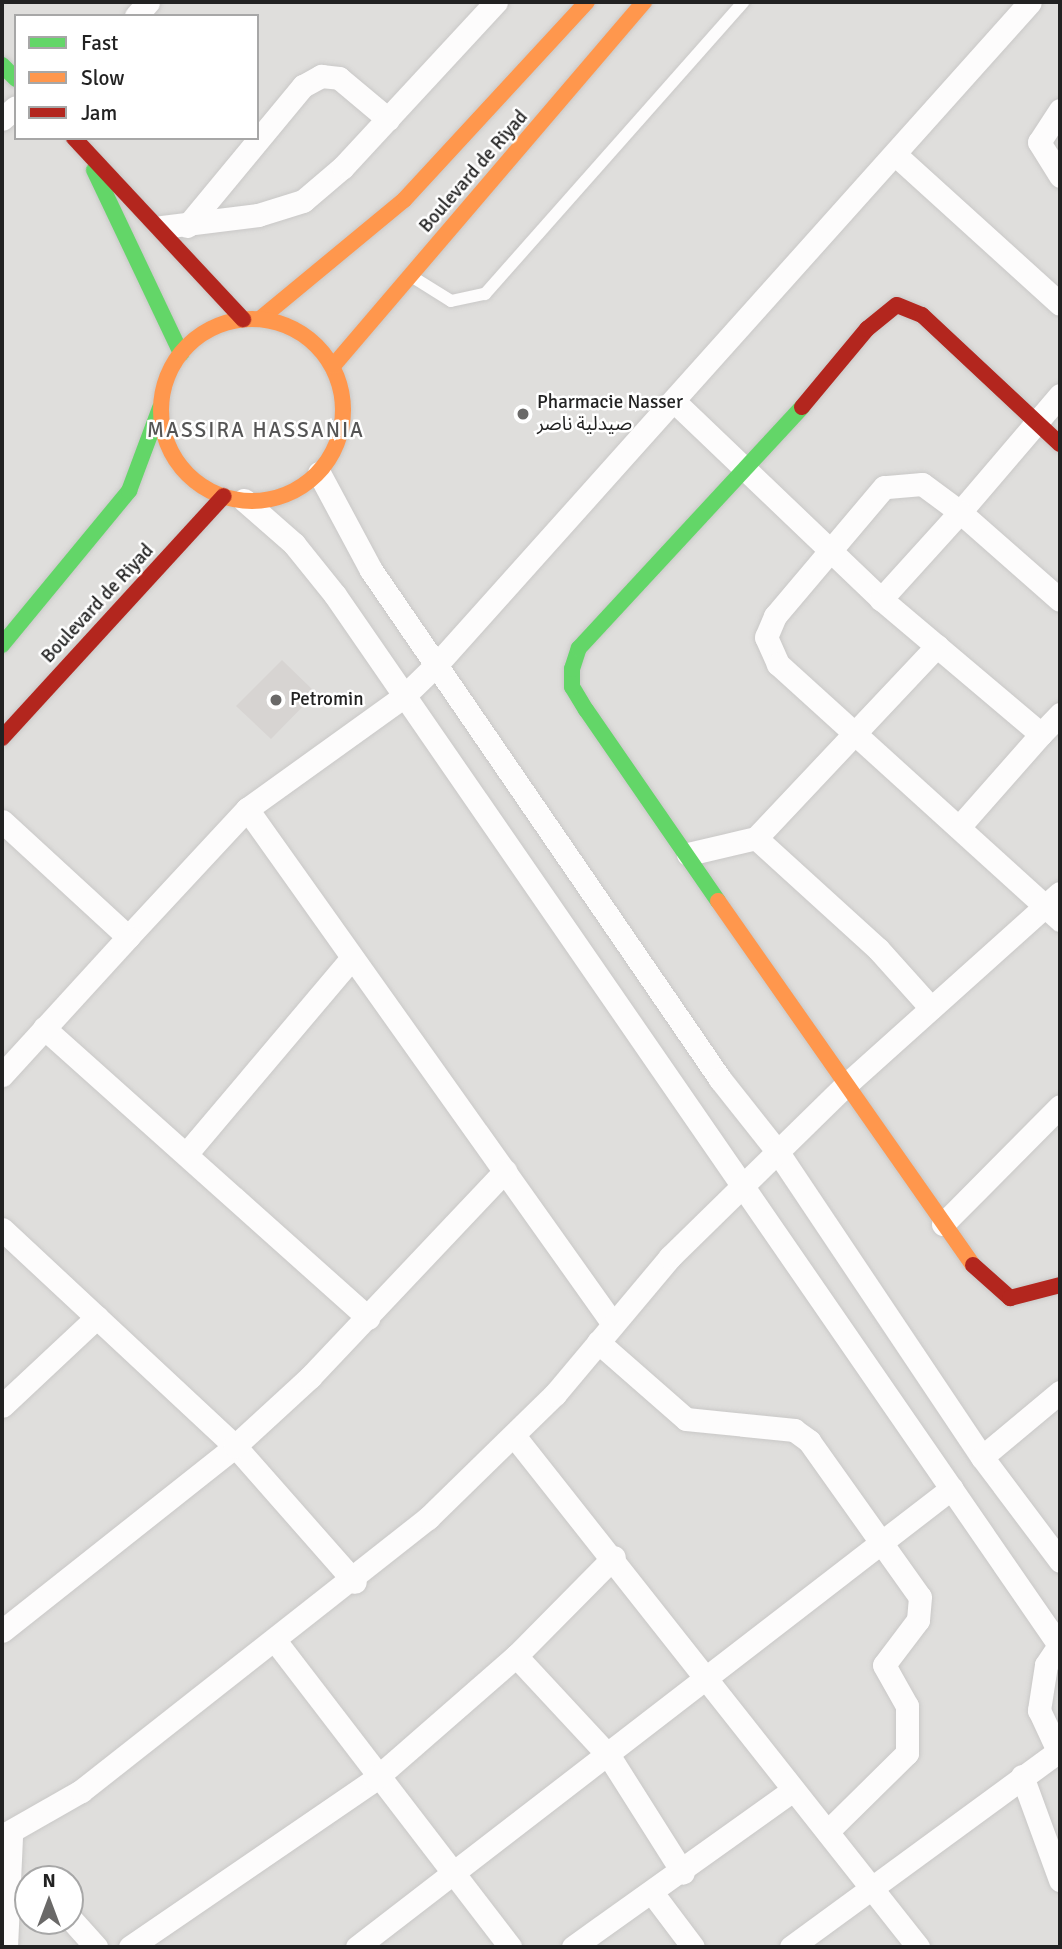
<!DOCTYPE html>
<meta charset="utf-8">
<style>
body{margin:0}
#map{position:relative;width:1062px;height:1949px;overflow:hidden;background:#f0eeeb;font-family:Signika,"Noto Sans Arabic",sans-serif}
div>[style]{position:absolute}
.residential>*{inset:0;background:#dfdedc}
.building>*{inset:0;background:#d7d4d2}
.roads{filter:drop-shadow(0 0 2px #c9c8c7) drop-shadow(0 0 2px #c9c8c7)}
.lane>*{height:12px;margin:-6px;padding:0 6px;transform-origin:6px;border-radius:6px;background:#fdfcfc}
.street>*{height:23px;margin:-11.5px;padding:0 11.5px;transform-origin:11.5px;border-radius:11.5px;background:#fdfcfc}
.fast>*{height:16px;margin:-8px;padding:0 8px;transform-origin:8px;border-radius:8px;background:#63d668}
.slow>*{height:16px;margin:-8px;padding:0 8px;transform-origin:8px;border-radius:8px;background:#ff974d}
.slow>.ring{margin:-8px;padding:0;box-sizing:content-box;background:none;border:16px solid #ff974d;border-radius:50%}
.jam>*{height:16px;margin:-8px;padding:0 8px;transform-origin:8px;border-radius:8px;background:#b3261e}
.dots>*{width:19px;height:19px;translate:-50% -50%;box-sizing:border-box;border:4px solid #fff;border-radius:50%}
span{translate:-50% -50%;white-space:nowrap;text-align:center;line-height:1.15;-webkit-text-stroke:5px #fff;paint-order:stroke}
.street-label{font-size:19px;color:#222}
.poi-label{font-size:19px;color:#222}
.left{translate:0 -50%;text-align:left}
.neighbourhood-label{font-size:21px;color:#555;letter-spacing:2px}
.frame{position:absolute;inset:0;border:4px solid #222;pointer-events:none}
.legend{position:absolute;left:14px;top:14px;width:245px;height:126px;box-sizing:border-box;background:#fff;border:2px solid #a7a7a7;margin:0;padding:9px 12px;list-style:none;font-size:21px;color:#222}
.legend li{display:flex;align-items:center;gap:14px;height:35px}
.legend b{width:35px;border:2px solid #a7a7a7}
.north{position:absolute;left:14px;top:1865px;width:70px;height:70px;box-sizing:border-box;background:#fff;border:2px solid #a7a7a7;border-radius:50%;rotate:0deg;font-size:19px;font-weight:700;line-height:28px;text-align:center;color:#222}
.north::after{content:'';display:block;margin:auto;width:24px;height:32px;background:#6a6968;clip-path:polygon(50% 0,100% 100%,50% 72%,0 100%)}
</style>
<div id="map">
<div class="residential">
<i style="clip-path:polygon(evenodd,2px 2px,1060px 2px,1060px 1947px,2px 1947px,2px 2px,16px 16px,257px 16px,257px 138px,16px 138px,16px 16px,2px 2px,28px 1879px,70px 1879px,70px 1921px,28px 1921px,28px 1879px)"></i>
</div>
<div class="building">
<i style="clip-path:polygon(282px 660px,316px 693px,271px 739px,236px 706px)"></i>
</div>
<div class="roads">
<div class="lane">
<i style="left:411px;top:276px;width:47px;rotate:32deg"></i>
<i style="left:451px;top:301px;width:35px;rotate:-12deg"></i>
<i style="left:485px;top:294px;width:390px;rotate:-48.5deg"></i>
</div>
<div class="street">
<i style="left:136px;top:16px;width:18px;rotate:-49deg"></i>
<i style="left:1060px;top:110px;width:38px;rotate:123deg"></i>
<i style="left:1039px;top:142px;width:40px;rotate:58deg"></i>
<i style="left:2px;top:119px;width:18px;rotate:-41deg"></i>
<i style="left:898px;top:157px;width:219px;rotate:42.2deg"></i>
<i style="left:187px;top:226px;width:182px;rotate:-50.4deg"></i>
<i style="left:303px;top:86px;width:21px;rotate:-29deg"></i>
<i style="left:321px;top:76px;width:18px;rotate:6deg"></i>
<i style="left:339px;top:78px;width:64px;rotate:39.9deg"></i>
<i style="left:162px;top:227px;width:97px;rotate:-7.1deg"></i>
<i style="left:258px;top:215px;width:47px;rotate:-17.3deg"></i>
<i style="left:303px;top:201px;width:52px;rotate:-40.4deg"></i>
<i style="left:343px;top:167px;width:225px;rotate:-47.2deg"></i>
<i style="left:1060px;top:395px;width:154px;rotate:130.5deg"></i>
<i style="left:960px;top:512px;width:47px;rotate:-143.6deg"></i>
<i style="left:922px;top:484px;width:38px;rotate:175deg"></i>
<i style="left:884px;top:487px;width:169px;rotate:130.2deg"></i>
<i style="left:775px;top:616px;width:23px;rotate:113deg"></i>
<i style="left:766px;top:637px;width:30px;rotate:66deg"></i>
<i style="left:778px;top:664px;width:381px;rotate:42.2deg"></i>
<i style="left:676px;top:403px;width:284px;rotate:43.7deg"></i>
<i style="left:319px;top:473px;width:110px;rotate:61.8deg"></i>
<i style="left:371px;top:570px;width:617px;rotate:55.56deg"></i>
<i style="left:720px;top:1079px;width:92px;rotate:51.6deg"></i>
<i style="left:777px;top:1151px;width:368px;rotate:56.2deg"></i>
<i style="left:982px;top:1457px;width:130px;rotate:53.1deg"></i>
<i style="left:244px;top:500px;width:67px;rotate:41.3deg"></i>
<i style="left:294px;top:544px;width:65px;rotate:51.2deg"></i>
<i style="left:335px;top:595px;width:1275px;rotate:55.41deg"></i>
<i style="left:1060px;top:600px;width:133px;rotate:-138.7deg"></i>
<i style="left:960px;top:512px;width:118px;rotate:132.2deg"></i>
<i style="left:881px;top:599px;width:209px;rotate:40.2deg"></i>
<i style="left:1041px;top:734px;width:28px;rotate:-46deg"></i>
<i style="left:247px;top:809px;width:632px;rotate:54.6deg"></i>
<i style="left:2px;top:821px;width:171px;rotate:42.6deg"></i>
<i style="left:128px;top:937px;width:175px;rotate:-47.1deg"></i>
<i style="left:247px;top:809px;width:193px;rotate:-35.7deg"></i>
<i style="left:404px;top:696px;width:47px;rotate:-44.1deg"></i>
<i style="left:438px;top:663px;width:887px;rotate:-48.15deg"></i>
<i style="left:959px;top:827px;width:124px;rotate:-48.6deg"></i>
<i style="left:688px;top:854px;width:70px;rotate:-13.2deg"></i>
<i style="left:931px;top:1008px;width:79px;rotate:-131.9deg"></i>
<i style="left:878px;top:949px;width:165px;rotate:-137.7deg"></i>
<i style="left:756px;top:838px;width:264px;rotate:-46.7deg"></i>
<i style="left:44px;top:1028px;width:435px;rotate:41.8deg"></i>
<i style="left:2px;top:1075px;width:187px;rotate:-47.6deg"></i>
<i style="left:187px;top:1153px;width:255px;rotate:-49.8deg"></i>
<i style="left:943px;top:1224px;width:166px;rotate:-45.2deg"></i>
<i style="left:2px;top:1229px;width:318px;rotate:43deg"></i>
<i style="left:235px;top:1446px;width:181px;rotate:48.6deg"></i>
<i style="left:598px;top:1342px;width:117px;rotate:41.2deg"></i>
<i style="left:686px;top:1419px;width:109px;rotate:5.8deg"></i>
<i style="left:794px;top:1430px;width:19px;rotate:36deg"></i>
<i style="left:809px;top:1441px;width:191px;rotate:54.6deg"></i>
<i style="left:920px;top:1597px;width:23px;rotate:95deg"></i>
<i style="left:918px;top:1620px;width:56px;rotate:127.1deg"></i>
<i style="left:884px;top:1665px;width:47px;rotate:60.7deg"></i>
<i style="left:907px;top:1706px;width:47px;rotate:90deg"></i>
<i style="left:907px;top:1753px;width:112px;rotate:135.4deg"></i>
<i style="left:2px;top:1406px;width:130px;rotate:-43.1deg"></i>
<i style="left:515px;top:1437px;width:650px;rotate:51.68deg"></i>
<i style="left:982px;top:1457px;width:102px;rotate:-39.8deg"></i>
<i style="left:2px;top:1631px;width:298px;rotate:-38.4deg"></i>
<i style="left:235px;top:1446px;width:102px;rotate:-42.6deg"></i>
<i style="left:310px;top:1377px;width:284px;rotate:-46.6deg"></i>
<i style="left:277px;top:1643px;width:383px;rotate:52.5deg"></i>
<i style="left:1060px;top:1644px;width:25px;rotate:124deg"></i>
<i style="left:1046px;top:1665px;width:46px;rotate:98.8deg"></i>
<i style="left:1039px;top:1710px;width:50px;rotate:65deg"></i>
<i style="left:516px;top:1656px;width:137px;rotate:47.1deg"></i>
<i style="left:609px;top:1756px;width:138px;rotate:57.7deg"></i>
<i style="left:1022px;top:1776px;width:111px;rotate:69.9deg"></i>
<i style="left:2px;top:1836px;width:91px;rotate:-29.7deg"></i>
<i style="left:81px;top:1791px;width:442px;rotate:-38.2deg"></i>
<i style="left:428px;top:1518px;width:177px;rotate:-44.3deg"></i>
<i style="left:555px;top:1394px;width:179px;rotate:-50deg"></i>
<i style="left:670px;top:1257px;width:250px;rotate:-44.4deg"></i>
<i style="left:849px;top:1082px;width:283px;rotate:-41.9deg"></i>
<i style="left:653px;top:1894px;width:66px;rotate:53deg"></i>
<i style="left:70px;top:1918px;width:39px;rotate:48deg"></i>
<i style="left:6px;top:1947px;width:111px;rotate:-87.4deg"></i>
<i style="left:130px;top:1947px;width:297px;rotate:-34.4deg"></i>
<i style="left:375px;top:1779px;width:187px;rotate:-41.1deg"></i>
<i style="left:516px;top:1656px;width:139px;rotate:-45.3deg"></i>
<i style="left:357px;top:1947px;width:751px;rotate:-37.65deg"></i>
<i style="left:573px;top:1947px;width:270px;rotate:-35.5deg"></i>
<i style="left:791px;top:1947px;width:330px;rotate:-36.2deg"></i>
</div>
<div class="fast">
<i style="left:2px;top:65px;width:20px;rotate:45deg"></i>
<i style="left:94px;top:170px;width:203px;rotate:64.6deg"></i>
<i style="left:2px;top:645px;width:200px;rotate:-50.5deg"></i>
<i style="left:129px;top:491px;width:89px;rotate:-69.5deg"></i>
<i style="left:718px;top:901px;width:232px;rotate:-124.6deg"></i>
<i style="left:586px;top:710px;width:27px;rotate:-121deg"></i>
<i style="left:572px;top:687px;width:18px;rotate:-90deg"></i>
<i style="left:572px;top:669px;width:22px;rotate:-72deg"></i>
<i style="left:579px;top:648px;width:328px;rotate:-47.2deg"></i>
</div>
<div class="slow">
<i style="left:260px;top:319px;width:187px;rotate:-39.6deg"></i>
<i style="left:404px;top:200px;width:270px;rotate:-47.3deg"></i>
<i class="ring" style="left:161px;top:319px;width:166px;height:166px"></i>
<i style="left:333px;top:366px;width:479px;rotate:-49.5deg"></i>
<i style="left:718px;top:901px;width:444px;rotate:55deg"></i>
</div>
<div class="jam">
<i style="left:74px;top:138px;width:248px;rotate:47deg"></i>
<i style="left:802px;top:407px;width:102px;rotate:-50.2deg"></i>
<i style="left:867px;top:329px;width:38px;rotate:-39deg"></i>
<i style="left:897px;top:305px;width:27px;rotate:22deg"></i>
<i style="left:922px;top:315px;width:189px;rotate:43.1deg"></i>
<i style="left:2px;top:738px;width:328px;rotate:-47.5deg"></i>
<i style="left:973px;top:1265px;width:50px;rotate:41.7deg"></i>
<i style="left:1010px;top:1298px;width:52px;rotate:-14.6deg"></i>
</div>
</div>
<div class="dots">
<i style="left:523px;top:414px;background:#6a6968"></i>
<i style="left:276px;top:700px;background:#6a6968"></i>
</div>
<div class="street-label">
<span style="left:474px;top:172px;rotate:-49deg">Boulevard de Riyad</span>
<span style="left:98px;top:604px;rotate:-47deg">Boulevard de Riyad</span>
</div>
<div class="poi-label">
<span class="left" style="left:537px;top:414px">Pharmacie Nasser<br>صيدلية ناصر</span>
<span class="left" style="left:290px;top:700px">Petromin</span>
</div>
<div class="neighbourhood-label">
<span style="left:256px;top:430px">MASSIRA HASSANIA</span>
</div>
<div class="frame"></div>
<ul class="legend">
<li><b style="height:9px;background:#63d668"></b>Fast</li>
<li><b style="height:9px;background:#ff974d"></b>Slow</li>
<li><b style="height:9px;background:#b3261e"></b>Jam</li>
</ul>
<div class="north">N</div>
</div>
